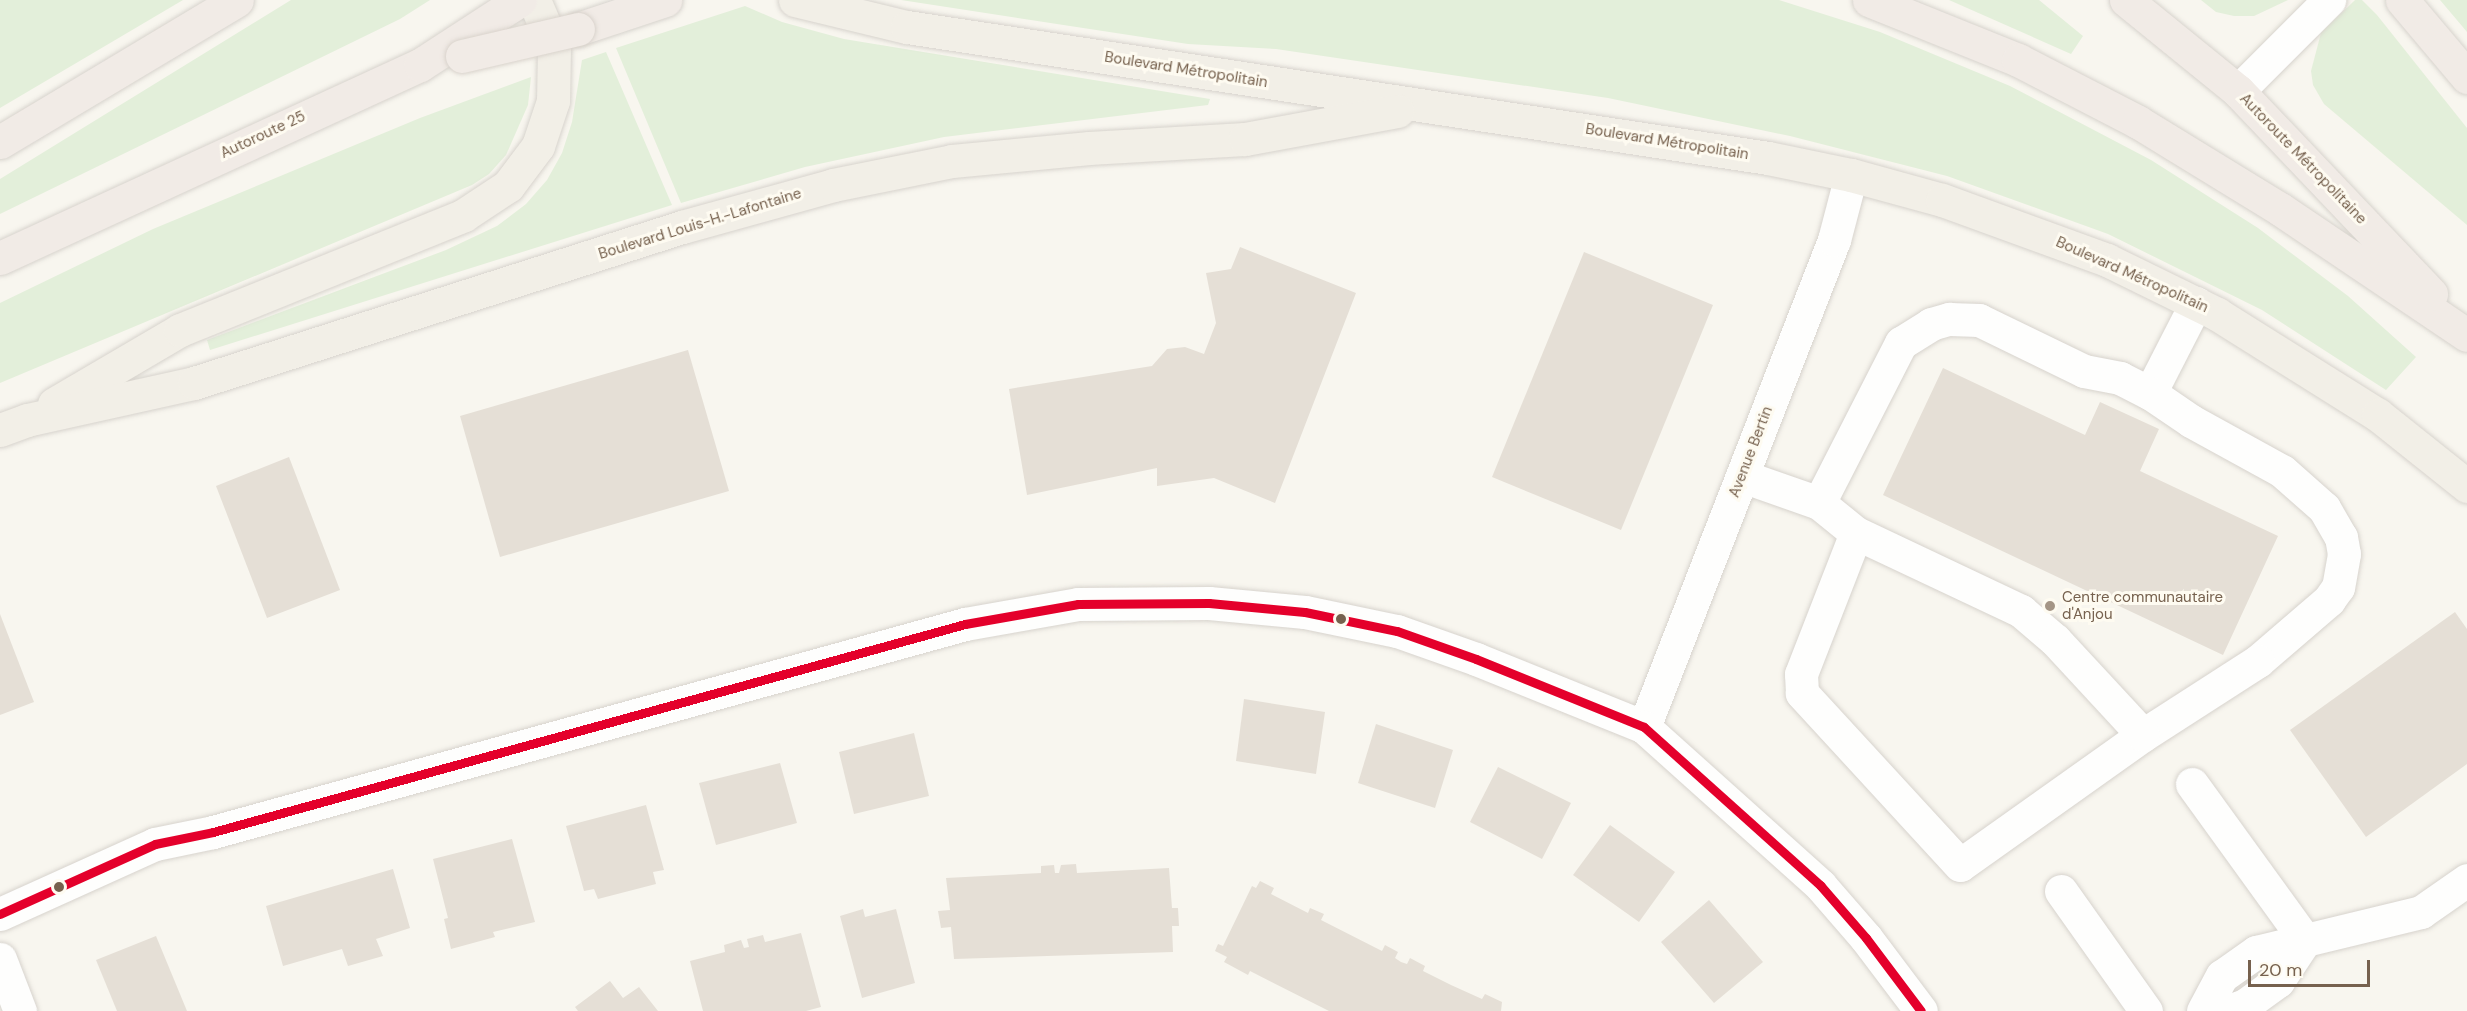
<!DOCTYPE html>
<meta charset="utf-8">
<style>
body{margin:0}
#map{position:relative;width:2467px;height:1011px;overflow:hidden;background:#f8f6ef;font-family:"DM Sans",sans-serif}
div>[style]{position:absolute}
.green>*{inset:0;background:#e3efda}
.building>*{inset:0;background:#e5dfd6}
.roads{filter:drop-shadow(0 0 2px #d7d3cd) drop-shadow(0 0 2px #d7d3cd)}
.minor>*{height:33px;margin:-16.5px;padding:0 16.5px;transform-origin:16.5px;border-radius:16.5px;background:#fefefd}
.major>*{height:33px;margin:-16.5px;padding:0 16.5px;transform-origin:16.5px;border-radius:16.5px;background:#f2efe7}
.highway>*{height:33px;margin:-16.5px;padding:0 16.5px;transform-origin:16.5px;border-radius:16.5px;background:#f1ebe6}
.bridges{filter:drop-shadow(0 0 2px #d9d3cc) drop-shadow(0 0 2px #d9d3cc)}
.highway-bridge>*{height:33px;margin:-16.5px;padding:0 16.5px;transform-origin:16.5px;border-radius:16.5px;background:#f1ebe6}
.bus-1>*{height:9px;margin:-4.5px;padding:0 4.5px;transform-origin:4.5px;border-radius:4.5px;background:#e4002b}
.dots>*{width:16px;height:16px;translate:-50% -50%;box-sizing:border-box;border:3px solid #fefbf1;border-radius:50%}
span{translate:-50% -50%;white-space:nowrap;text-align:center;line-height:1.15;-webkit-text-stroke:6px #fefbf1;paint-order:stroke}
.street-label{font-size:15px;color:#76614e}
.poi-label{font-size:15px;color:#76614e}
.left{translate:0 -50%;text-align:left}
.scale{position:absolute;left:2248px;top:960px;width:122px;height:27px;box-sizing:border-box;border:3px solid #76614e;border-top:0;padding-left:8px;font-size:18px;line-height:21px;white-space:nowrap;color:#76614e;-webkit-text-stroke:4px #fefbf1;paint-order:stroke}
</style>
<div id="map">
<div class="green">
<i style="clip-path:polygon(0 0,183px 0,0 108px)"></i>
<i style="clip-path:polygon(291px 0,430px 0,400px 19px,0 214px,0 179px)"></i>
<i style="clip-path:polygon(901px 0,1779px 0,1880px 32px,2010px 86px,2151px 160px,2258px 228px,2348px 296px,2416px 357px,2386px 390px,2262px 310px,2108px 234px,1947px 176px,1790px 136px,1608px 98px,1276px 49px,1188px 44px)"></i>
<i style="clip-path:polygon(1949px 0,2039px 0,2083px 36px,2071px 54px)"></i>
<i style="clip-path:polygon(2201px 0,2288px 0,2254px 16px,2234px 16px,2216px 12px)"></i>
<i style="clip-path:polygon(2355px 0,2362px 0,2377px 15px,2467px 128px,2467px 225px,2324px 104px,2313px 85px,2311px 71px,2321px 33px)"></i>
<i style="clip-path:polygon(2440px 0,2467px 0,2467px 32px,2462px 26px)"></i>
<i style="clip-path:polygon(745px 6px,782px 22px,844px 39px,1210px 99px,1208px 105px,944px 137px,805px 167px,681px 203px,616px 48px)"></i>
<i style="clip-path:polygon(606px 52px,672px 205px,210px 350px,207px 340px,446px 250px,497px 226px,526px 204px,547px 180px,562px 153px,572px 122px,582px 60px)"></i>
<i style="clip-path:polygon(531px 77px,528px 105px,506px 155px,489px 174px,472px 185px,0 383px,0 303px,153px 229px,420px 118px)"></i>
</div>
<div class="building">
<i style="clip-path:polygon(1240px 247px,1356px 293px,1275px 503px,1214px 478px,1157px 486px,1157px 468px,1027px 495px,1009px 389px,1152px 366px,1167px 349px,1185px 347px,1204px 354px,1216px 323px,1206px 273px,1231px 269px)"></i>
<i style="clip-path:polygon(1584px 252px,1713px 305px,1621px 530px,1492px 477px)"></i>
<i style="clip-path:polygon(688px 350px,729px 491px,500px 557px,460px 416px)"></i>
<i style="clip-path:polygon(1943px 368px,2085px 435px,2100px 402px,2159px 429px,2140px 471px,2278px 536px,2223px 655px,1883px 495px)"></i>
<i style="clip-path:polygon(289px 457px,340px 590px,267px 618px,216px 486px)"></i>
<i style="clip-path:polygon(2455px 612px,2467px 629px,2467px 764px,2366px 837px,2290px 730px)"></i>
<i style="clip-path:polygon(0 614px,34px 702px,0 715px)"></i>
<i style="clip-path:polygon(1244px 699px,1325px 712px,1316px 774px,1236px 761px)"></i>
<i style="clip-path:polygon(1376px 724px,1453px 750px,1435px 808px,1358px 783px)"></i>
<i style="clip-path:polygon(914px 733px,929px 796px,854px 814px,839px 752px)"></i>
<i style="clip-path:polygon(780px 763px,797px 823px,716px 845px,699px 783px)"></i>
<i style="clip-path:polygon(1498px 767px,1571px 803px,1542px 859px,1470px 822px)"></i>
<i style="clip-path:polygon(646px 805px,664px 870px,653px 872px,656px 884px,598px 899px,594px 889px,584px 891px,566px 826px)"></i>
<i style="clip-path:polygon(1610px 825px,1675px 872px,1639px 922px,1573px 875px)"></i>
<i style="clip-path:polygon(512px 839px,535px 922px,493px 932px,495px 937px,451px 949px,444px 919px,448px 918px,433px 859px)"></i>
<i style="clip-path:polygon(1076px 864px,1077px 873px,1169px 868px,1172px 908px,1178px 908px,1179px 926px,1172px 926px,1173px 952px,954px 959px,951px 927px,941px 928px,938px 911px,950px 910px,946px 878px,1041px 873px,1041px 866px,1054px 865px,1055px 873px,1059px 873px,1061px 865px)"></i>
<i style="clip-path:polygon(393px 869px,410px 928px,376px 939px,383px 956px,348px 966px,342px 949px,283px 966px,266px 906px)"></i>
<i style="clip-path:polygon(1260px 881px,1274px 888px,1271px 894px,1308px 913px,1310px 908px,1324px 914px,1321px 920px,1382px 951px,1385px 945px,1398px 952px,1395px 958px,1401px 962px,1407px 964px,1410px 958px,1425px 966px,1423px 971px,1451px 985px,1482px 999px,1485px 994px,1502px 1002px,1501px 1011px,1329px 1011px,1250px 971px,1248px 975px,1224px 962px,1227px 957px,1215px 951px,1218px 944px,1223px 946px,1252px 886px,1256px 888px)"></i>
<i style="clip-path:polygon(1709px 900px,1763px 962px,1714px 1003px,1661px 942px)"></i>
<i style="clip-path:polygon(863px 909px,865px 917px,896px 909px,915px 983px,862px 998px,840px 916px)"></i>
<i style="clip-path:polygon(801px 933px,821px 1007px,806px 1011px,703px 1011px,690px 961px,725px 952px,724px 945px,741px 940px,744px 948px,749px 947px,747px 939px,763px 935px,765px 942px)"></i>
<i style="clip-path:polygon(156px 936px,187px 1011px,117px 1011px,96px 960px)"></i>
<i style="clip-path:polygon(610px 981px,623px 998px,639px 987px,658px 1011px,578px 1011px,575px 1007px)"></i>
</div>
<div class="roads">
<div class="minor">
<i style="left:2238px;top:91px;width:129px;rotate:-45deg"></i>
<i style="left:2150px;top:393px;width:101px;rotate:-62.9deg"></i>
<i style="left:1742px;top:476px;width:82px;rotate:19.3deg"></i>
<i style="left:1819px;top:503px;width:180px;rotate:-62.9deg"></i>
<i style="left:1901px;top:343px;width:36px;rotate:-32deg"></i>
<i style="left:1931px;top:324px;width:19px;rotate:-16deg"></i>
<i style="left:1949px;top:319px;width:30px;rotate:2deg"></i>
<i style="left:1979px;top:320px;width:117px;rotate:25.9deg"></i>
<i style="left:2084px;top:371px;width:37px;rotate:11deg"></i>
<i style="left:2120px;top:378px;width:34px;rotate:27deg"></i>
<i style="left:2150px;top:393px;width:50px;rotate:34.3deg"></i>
<i style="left:2191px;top:421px;width:104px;rotate:28.8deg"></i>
<i style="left:2282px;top:471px;width:56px;rotate:41.4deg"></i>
<i style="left:2324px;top:508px;width:34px;rotate:60deg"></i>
<i style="left:2341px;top:537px;width:17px;rotate:80deg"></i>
<i style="left:2344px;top:554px;width:34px;rotate:100deg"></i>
<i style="left:2338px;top:587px;width:16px;rotate:125deg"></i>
<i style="left:2329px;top:600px;width:94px;rotate:139.3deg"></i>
<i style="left:2258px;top:661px;width:137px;rotate:147.2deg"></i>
<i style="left:2143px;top:735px;width:224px;rotate:144.6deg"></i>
<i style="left:1960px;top:865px;width:234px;rotate:-132.6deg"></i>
<i style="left:1802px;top:693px;width:19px;rotate:-93deg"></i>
<i style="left:1801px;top:674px;width:151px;rotate:-68.7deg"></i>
<i style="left:1819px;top:503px;width:48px;rotate:39deg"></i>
<i style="left:1856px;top:533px;width:183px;rotate:25.3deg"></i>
<i style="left:2021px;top:611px;width:45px;rotate:40.5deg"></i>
<i style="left:2055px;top:640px;width:129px;rotate:47.2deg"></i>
<i style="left:1644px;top:727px;width:523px;rotate:-68.69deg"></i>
<i style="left:1834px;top:240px;width:67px;rotate:-75.3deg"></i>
<i style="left:2192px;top:784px;width:193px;rotate:54.1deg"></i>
<i style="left:2061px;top:891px;width:147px;rotate:54.7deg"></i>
<i style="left:0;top:914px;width:170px;rotate:-24.3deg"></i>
<i style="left:155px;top:844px;width:59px;rotate:-11.7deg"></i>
<i style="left:213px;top:832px;width:780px;rotate:-15.46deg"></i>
<i style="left:965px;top:624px;width:115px;rotate:-10deg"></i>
<i style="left:1078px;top:604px;width:131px;rotate:-0.4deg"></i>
<i style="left:1209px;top:603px;width:96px;rotate:5.4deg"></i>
<i style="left:1305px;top:612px;width:94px;rotate:11.7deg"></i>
<i style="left:1397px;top:631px;width:84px;rotate:19.5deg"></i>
<i style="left:1476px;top:659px;width:181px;rotate:22deg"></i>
<i style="left:1644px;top:727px;width:237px;rotate:41.9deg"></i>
<i style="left:1820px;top:885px;width:70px;rotate:49deg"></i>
<i style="left:1866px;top:938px;width:91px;rotate:53deg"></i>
<i style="left:0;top:959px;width:56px;rotate:69deg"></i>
<i style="left:2203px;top:1011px;width:40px;rotate:-62deg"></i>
<i style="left:2222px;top:976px;width:42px;rotate:-35.2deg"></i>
<i style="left:2256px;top:952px;width:170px;rotate:-13.6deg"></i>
<i style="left:2421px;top:912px;width:56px;rotate:-34.8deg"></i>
<i style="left:2228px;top:1011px;width:18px;rotate:-19deg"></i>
<i style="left:2245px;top:1005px;width:41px;rotate:-36deg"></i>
<i style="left:2278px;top:981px;width:49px;rotate:-56.6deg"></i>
</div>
<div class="major">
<i style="left:795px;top:0;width:115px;rotate:13.6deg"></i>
<i style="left:907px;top:27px;width:871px;rotate:8.65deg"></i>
<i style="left:1768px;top:158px;width:85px;rotate:11.6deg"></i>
<i style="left:1851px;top:175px;width:94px;rotate:15.4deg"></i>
<i style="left:1942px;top:200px;width:176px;rotate:20deg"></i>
<i style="left:2107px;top:260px;width:123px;rotate:26.1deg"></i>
<i style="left:2217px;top:314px;width:190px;rotate:32.1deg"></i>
<i style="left:2378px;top:415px;width:114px;rotate:38.6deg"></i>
<i style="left:54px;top:404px;width:146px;rotate:-30.4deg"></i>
<i style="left:180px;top:330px;width:306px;rotate:-22deg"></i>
<i style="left:464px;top:215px;width:53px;rotate:-33.4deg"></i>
<i style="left:508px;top:186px;width:50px;rotate:-53.1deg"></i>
<i style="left:538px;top:146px;width:47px;rotate:-71.6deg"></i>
<i style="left:553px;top:101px;width:54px;rotate:-88.9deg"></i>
<i style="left:554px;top:47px;width:51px;rotate:-113.1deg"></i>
<i style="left:0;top:430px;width:29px;rotate:-20deg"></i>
<i style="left:27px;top:420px;width:171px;rotate:-12.5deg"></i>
<i style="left:194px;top:383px;width:512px;rotate:-17.73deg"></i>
<i style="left:682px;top:227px;width:157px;rotate:-15.5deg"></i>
<i style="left:833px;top:185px;width:121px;rotate:-11.4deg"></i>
<i style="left:952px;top:161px;width:138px;rotate:-5.4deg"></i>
<i style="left:1089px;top:148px;width:156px;rotate:-3.3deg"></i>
<i style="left:1245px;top:139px;width:155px;rotate:-10.4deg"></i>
</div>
<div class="highway">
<i style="left:1869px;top:0;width:161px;rotate:21.9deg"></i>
<i style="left:2018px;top:60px;width:135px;rotate:27.3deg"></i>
<i style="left:2138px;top:122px;width:167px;rotate:31.5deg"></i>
<i style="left:2280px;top:209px;width:225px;rotate:34deg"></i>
<i style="left:2126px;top:0;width:144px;rotate:39.1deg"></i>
<i style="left:2238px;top:91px;width:280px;rotate:46.4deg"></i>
<i style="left:2402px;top:0;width:101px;rotate:49.8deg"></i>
<i style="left:578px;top:29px;width:92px;rotate:-18.4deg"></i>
<i style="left:0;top:142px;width:276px;rotate:-30.9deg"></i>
<i style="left:0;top:258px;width:462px;rotate:-24.7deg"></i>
<i style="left:420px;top:65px;width:119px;rotate:-33deg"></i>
</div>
</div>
<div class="bridges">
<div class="highway-bridge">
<i style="left:462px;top:56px;width:119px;rotate:-13.1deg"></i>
</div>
</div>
<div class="bus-1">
<i style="left:0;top:914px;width:170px;rotate:-24.3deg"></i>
<i style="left:155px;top:844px;width:59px;rotate:-11.7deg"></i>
<i style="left:213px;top:832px;width:780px;rotate:-15.46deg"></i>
<i style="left:965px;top:624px;width:115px;rotate:-10deg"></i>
<i style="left:1078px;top:604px;width:131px;rotate:-0.4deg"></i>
<i style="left:1209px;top:603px;width:96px;rotate:5.4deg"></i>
<i style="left:1305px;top:612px;width:94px;rotate:11.7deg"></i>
<i style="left:1397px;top:631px;width:84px;rotate:19.5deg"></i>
<i style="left:1476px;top:659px;width:181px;rotate:22deg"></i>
<i style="left:1644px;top:727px;width:237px;rotate:41.9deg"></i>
<i style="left:1820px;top:885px;width:70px;rotate:49deg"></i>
<i style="left:1866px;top:938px;width:91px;rotate:53deg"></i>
</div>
<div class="dots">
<i style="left:2050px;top:606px;background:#a49586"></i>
<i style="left:1341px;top:619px;background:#76614e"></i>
<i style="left:59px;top:887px;background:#76614e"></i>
</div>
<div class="street-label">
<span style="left:1186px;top:70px;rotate:9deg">Boulevard Métropolitain</span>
<span style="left:263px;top:135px;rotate:-25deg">Autoroute 25</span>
<span style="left:1667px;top:142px;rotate:9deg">Boulevard Métropolitain</span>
<span style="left:2303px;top:159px;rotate:46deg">Autoroute Métropolitaine</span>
<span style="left:700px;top:224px;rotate:-17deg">Boulevard Louis-H.-Lafontaine</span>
<span style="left:2132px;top:275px;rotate:24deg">Boulevard Métropolitain</span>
<span style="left:1751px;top:452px;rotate:-69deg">Avenue Bertin</span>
</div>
<div class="poi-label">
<span class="left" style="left:2062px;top:606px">Centre communautaire<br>d'Anjou</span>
</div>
<div class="scale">20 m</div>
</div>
